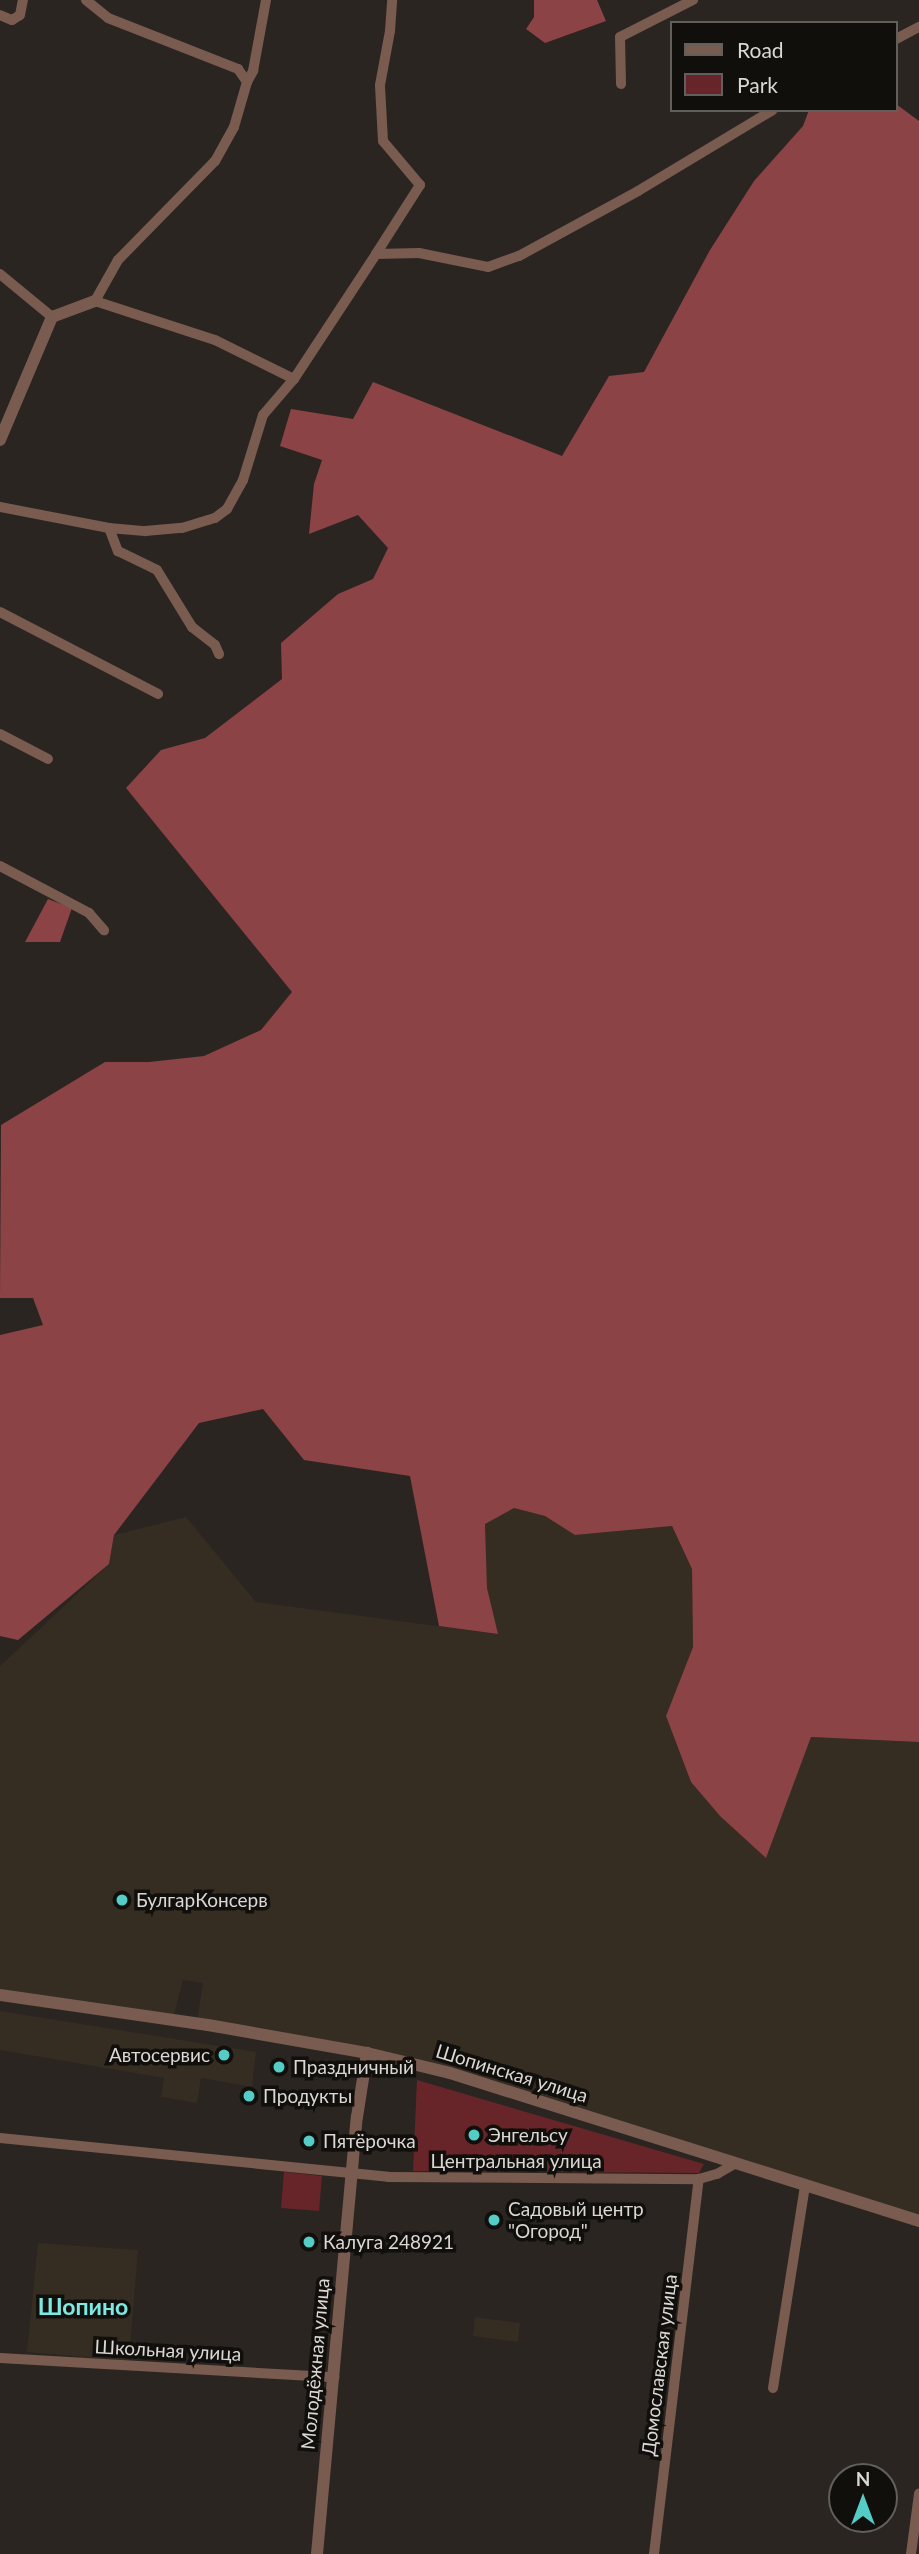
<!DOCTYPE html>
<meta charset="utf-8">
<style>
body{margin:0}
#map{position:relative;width:919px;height:2554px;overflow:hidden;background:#2a2520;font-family:Lato,sans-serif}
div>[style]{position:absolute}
.built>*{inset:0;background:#352c22}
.green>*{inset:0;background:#672529}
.forest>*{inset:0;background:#8b4345}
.minor>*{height:10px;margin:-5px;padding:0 5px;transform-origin:5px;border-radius:5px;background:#795b4f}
.tertiary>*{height:12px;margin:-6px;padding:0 6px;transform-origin:6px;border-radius:6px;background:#795b4f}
.dots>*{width:19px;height:19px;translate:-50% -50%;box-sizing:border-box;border:4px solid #110f0c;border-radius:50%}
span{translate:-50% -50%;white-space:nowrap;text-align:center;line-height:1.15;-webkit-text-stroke:7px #110f0c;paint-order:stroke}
.poi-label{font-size:19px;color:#dad7d4}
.left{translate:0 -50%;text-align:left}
.right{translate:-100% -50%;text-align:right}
.street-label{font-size:19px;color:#dad7d4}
.quarter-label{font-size:23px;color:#7ee9e2;font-weight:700}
.legend{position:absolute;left:670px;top:21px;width:228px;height:91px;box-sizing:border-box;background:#110f0c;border:2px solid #615f5c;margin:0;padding:9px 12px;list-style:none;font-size:21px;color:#dad7d4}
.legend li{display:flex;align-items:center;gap:14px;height:35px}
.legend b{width:35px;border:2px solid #615f5c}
.north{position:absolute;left:828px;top:2463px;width:70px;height:70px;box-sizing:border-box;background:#110f0c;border:2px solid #615f5c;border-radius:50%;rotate:0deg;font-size:19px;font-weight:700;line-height:28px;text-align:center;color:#dad7d4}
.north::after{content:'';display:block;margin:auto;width:24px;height:32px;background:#54cdc7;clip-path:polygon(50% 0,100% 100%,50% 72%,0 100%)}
</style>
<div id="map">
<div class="built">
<i style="clip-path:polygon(514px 1508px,545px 1516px,576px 1535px,672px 1526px,692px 1569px,693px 1647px,666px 1716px,691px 1782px,720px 1816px,765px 1857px,811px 1737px,919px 1742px,919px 2222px,363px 2049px,196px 2027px,203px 1983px,183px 1980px,172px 2023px,0 1989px,0 1666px,109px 1564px,114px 1535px,186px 1517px,256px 1602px,497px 1634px,487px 1588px,485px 1523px)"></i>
<i style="clip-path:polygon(0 2011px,256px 2052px,252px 2087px,201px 2078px,197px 2103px,161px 2097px,164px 2078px,0 2050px)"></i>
<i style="clip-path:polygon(38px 2243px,138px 2250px,129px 2361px,27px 2352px)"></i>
<i style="clip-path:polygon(475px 2317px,520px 2323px,518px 2342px,473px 2336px)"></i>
</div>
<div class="green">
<i style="clip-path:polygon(417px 2080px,704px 2164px,699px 2173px,413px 2171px)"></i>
<i style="clip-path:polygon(284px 2172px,322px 2176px,319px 2211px,281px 2208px)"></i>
</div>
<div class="forest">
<i style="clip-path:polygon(534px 0,597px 0,606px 21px,545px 43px,526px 29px,534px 17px)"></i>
<i style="clip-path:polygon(896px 104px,919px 121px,919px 1742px,811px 1737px,766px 1858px,720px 1816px,691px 1782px,666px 1716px,693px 1647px,692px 1569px,672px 1526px,575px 1535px,545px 1516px,514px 1508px,485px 1524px,487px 1588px,498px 1634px,439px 1626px,410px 1476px,304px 1460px,263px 1409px,199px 1423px,114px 1535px,109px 1564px,18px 1640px,0 1636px,0 1335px,43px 1325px,33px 1298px,0 1298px,1px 1125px,105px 1062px,149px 1062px,204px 1056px,261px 1030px,292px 992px,126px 788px,161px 750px,205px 738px,282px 679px,281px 643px,338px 594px,373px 579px,388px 548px,358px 515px,309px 534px,314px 484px,322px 460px,280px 446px,291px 409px,353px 419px,373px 382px,562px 456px,609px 376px,644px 372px,710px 250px,754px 181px,803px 126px,809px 110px,896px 110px)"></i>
<i style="clip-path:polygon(48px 899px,72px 908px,60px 942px,25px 942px)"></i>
</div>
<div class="minor">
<i style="left:86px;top:0;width:28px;rotate:39deg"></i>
<i style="left:108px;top:18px;width:140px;rotate:21.4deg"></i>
<i style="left:238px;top:69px;width:16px;rotate:55deg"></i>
<i style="left:247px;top:82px;width:47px;rotate:106.1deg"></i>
<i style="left:234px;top:127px;width:39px;rotate:119deg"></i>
<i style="left:215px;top:161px;width:139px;rotate:134.4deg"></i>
<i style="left:118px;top:260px;width:47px;rotate:119.3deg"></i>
<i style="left:95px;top:301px;width:126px;rotate:18deg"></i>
<i style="left:215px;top:340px;width:88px;rotate:26.3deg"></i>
<i style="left:0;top:15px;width:13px;rotate:23deg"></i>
<i style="left:12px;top:20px;width:9px;rotate:-32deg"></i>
<i style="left:20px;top:15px;width:15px;rotate:-79deg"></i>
<i style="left:896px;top:39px;width:26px;rotate:-28deg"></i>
<i style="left:247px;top:82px;width:13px;rotate:-61deg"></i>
<i style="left:253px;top:71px;width:72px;rotate:-79.6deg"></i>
<i style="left:621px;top:84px;width:47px;rotate:-91.2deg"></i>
<i style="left:620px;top:37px;width:82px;rotate:-26.9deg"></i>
<i style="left:376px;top:254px;width:82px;rotate:-57.5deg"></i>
<i style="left:420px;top:185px;width:57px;rotate:-130.1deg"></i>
<i style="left:383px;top:141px;width:56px;rotate:-93.1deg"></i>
<i style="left:380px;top:85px;width:55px;rotate:-79.5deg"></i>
<i style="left:390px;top:31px;width:31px;rotate:-86deg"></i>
<i style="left:0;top:274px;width:67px;rotate:39.6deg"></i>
<i style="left:0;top:507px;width:111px;rotate:10.9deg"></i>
<i style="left:109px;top:528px;width:36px;rotate:5deg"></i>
<i style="left:145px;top:531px;width:37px;rotate:-5deg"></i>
<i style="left:182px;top:528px;width:34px;rotate:-17deg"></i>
<i style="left:215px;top:518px;width:15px;rotate:-37deg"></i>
<i style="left:227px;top:509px;width:33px;rotate:-61deg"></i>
<i style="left:243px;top:480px;width:68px;rotate:-72.9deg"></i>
<i style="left:263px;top:415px;width:48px;rotate:-49.3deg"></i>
<i style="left:294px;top:379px;width:149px;rotate:-56.7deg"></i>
<i style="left:376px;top:254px;width:43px;rotate:-1.3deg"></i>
<i style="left:419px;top:253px;width:70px;rotate:11.5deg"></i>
<i style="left:488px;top:267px;width:33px;rotate:-20deg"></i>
<i style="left:519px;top:256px;width:136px;rotate:-28.6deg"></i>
<i style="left:638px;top:191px;width:157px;rotate:-31deg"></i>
<i style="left:109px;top:528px;width:25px;rotate:69deg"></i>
<i style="left:118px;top:551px;width:43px;rotate:26deg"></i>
<i style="left:157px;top:570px;width:67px;rotate:58.4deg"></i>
<i style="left:192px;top:627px;width:29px;rotate:38deg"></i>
<i style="left:215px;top:645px;width:10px;rotate:66deg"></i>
<i style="left:0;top:612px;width:178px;rotate:27.4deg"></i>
<i style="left:0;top:734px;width:54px;rotate:27.5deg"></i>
<i style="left:0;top:866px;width:101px;rotate:27.8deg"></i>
<i style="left:89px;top:913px;width:23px;rotate:49deg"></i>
<i style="left:0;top:2138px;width:390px;rotate:5.7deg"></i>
<i style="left:388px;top:2177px;width:311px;rotate:0.4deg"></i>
<i style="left:699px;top:2179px;width:19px;rotate:-16deg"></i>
<i style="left:717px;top:2174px;width:22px;rotate:-30deg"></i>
<i style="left:0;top:2358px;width:335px;rotate:3.3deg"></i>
<i style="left:773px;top:2388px;width:206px;rotate:-81deg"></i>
<i style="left:654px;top:2554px;width:378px;rotate:-83.2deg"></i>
<i style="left:911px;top:2554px;width:61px;rotate:-82.4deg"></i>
</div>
<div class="tertiary">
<i style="left:0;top:440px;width:134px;rotate:-67.1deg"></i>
<i style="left:52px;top:317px;width:46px;rotate:-20.4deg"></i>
<i style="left:0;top:1995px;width:210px;rotate:8.2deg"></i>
<i style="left:208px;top:2025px;width:161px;rotate:10deg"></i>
<i style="left:367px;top:2053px;width:85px;rotate:13.5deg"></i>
<i style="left:450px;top:2073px;width:492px;rotate:17.5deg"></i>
<i style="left:317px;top:2554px;width:439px;rotate:-84.8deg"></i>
<i style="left:357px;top:2117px;width:65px;rotate:-81.1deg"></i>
</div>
<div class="dots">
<i style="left:122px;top:1900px;background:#54cdc7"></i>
<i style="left:224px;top:2055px;background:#54cdc7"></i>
<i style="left:279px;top:2067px;background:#54cdc7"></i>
<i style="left:249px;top:2096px;background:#54cdc7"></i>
<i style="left:474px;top:2135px;background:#54cdc7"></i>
<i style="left:309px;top:2141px;background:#54cdc7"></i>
<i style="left:494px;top:2220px;background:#54cdc7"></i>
<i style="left:309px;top:2242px;background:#54cdc7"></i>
</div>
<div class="poi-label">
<span class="left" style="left:136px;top:1900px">БулгарКонсерв</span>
<span class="right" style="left:210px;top:2055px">Автосервис</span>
<span class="left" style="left:293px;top:2067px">Праздничный</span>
<span class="left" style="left:263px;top:2096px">Продукты</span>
<span class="left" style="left:488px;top:2135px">Энгельсу</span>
<span class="left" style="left:323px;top:2141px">Пятёрочка</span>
<span class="left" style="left:508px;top:2220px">Садовый центр<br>"Огород"</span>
<span class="left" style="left:323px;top:2242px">Калуга 248921</span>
</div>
<div class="street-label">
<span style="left:512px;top:2073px;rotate:17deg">Шопинская улица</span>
<span style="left:516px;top:2161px">Центральная улица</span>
<span style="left:168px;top:2350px;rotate:3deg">Школьная улица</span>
<span style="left:315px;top:2364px;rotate:-85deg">Молодёжная улица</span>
<span style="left:659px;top:2365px;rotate:-83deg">Домославская улица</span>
</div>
<div class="quarter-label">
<span style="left:83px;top:2306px">Шопино</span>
</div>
<ul class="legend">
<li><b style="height:9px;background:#795b4f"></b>Road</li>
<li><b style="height:19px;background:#672529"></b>Park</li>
</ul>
<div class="north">N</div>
</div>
